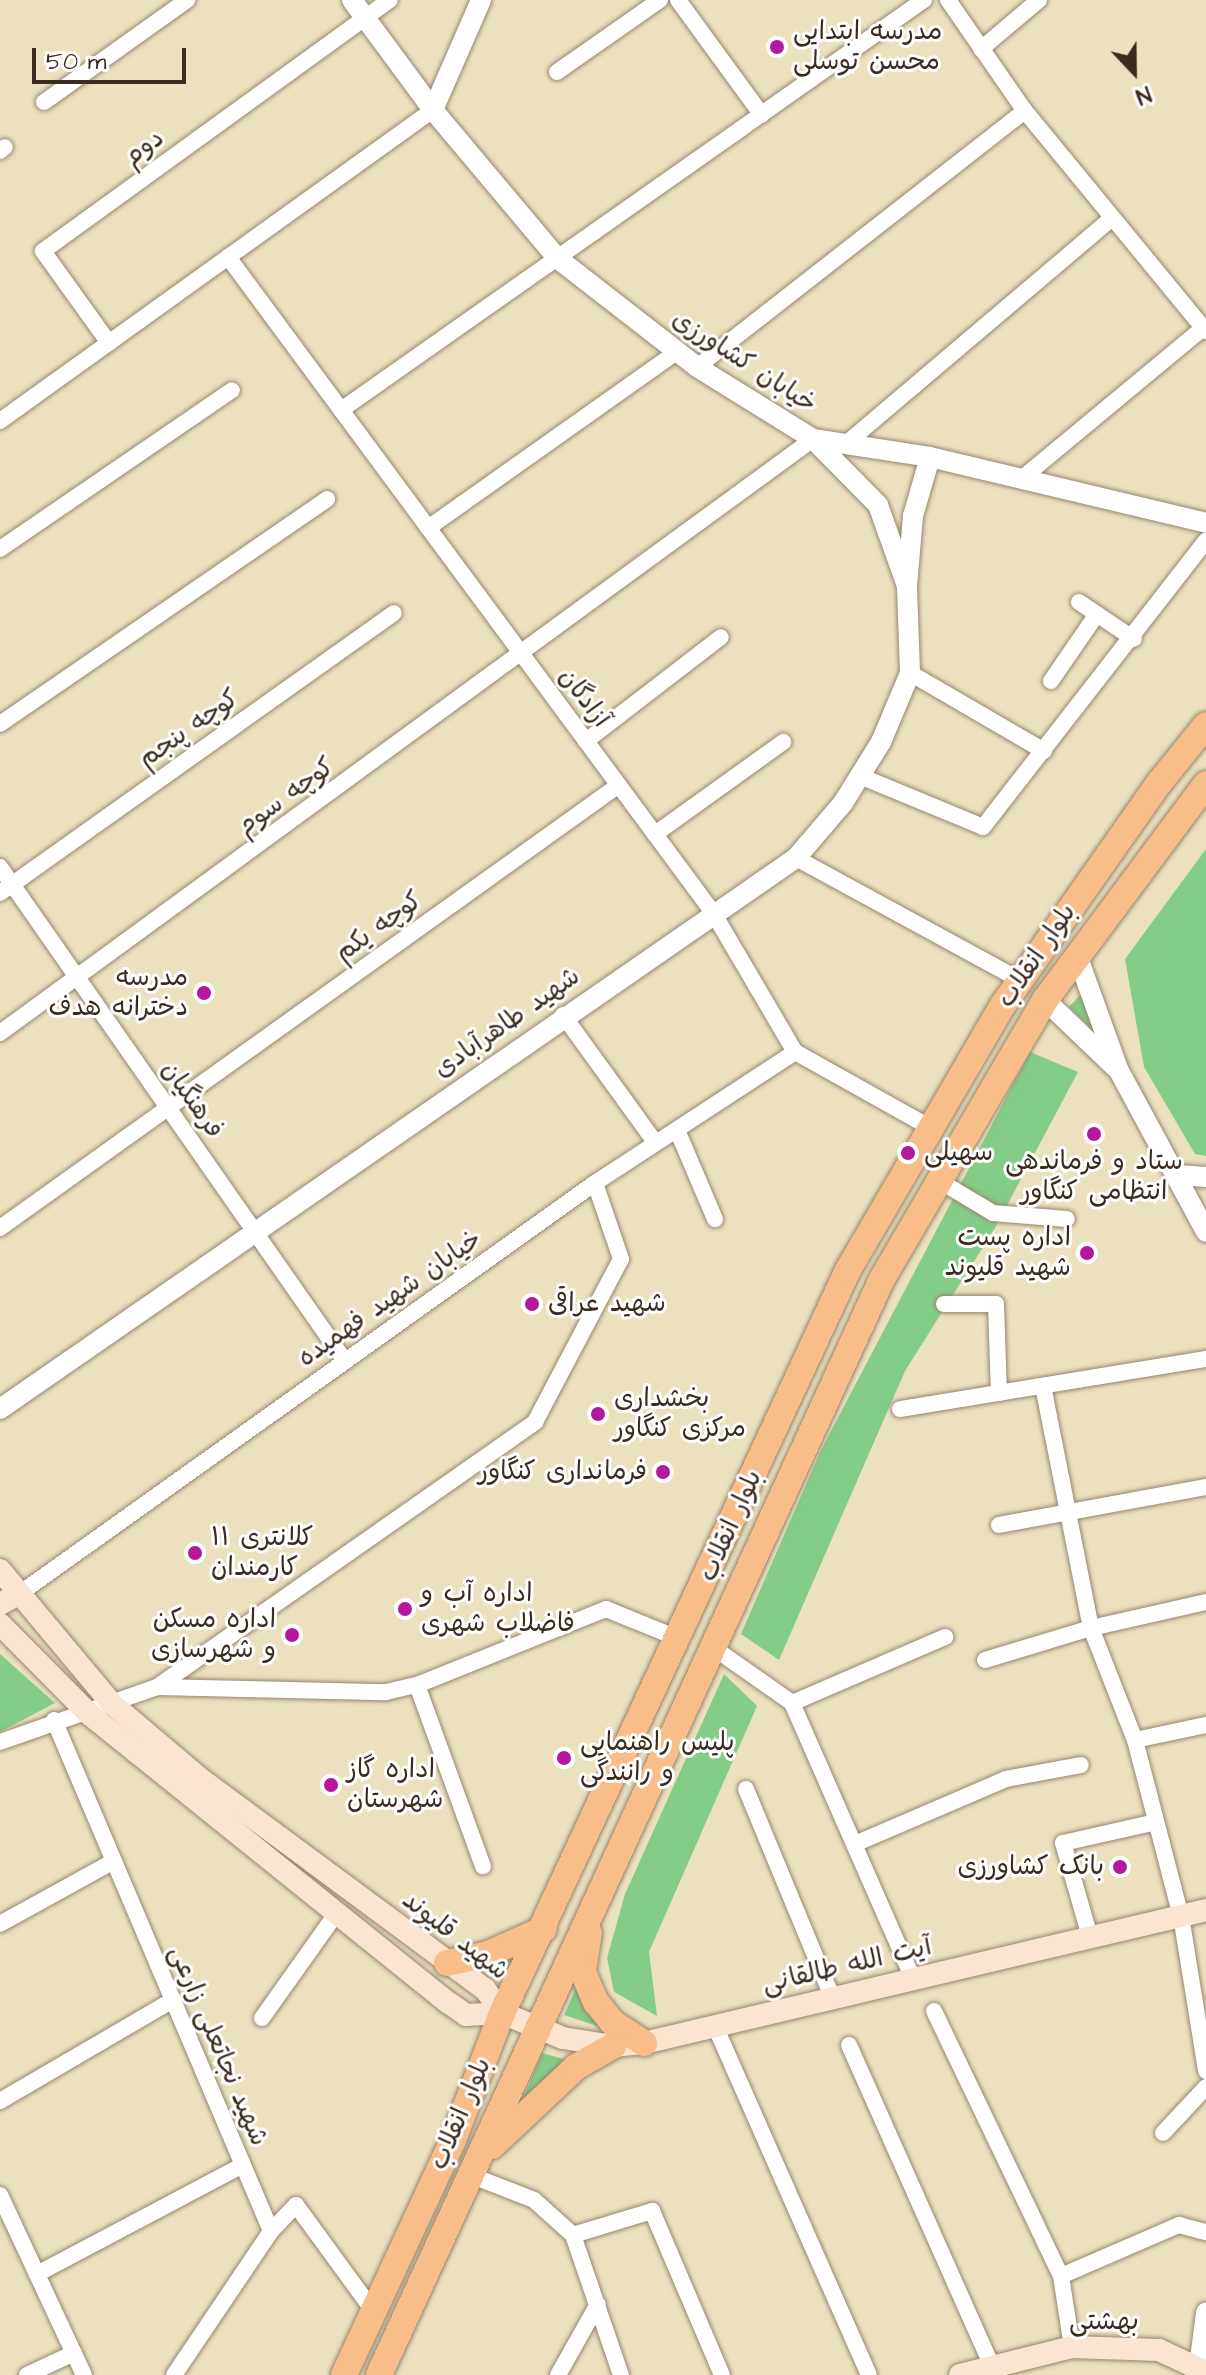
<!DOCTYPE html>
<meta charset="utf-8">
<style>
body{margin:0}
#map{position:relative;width:1206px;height:2375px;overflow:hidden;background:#ece1bf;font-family:"Architects Daughter","Playpen Sans Arabic",sans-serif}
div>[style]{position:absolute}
.green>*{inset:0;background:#84cd88}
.roads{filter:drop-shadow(0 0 2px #94866e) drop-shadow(0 0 2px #94866e)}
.minor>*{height:16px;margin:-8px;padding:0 8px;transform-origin:8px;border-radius:8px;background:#fff}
.tertiary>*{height:20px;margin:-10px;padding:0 10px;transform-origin:10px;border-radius:10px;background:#fff}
.secondary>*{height:22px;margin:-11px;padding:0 11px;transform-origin:11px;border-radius:11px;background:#fce5d0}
.primary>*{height:26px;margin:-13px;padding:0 13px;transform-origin:13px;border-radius:13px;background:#f8bd89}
.dots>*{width:22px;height:22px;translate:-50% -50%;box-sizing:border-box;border:4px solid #fff;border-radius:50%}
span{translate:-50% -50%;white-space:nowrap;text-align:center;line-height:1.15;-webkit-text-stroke:6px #fff;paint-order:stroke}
.poi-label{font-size:26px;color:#3b2a1e}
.left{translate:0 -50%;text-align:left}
.right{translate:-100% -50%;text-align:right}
.street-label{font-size:26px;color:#3b2a1e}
.north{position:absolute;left:1094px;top:32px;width:80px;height:80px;-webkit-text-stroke:6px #fff;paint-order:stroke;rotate:158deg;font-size:22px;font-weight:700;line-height:32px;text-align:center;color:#3b2a1e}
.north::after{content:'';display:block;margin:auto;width:28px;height:36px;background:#3b2a1e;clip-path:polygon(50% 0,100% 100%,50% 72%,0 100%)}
.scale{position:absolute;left:32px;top:48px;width:154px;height:36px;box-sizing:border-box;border:4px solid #3b2a1e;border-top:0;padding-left:10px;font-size:24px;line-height:28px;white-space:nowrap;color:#3b2a1e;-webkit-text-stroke:6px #fff;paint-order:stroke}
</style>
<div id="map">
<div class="green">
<i style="clip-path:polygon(1206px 849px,1206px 1156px,1195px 1154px,1144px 1067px,1125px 959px)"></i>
<i style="clip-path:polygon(1084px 991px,1103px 1039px,1069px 1007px)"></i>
<i style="clip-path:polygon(1030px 1052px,1078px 1072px,995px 1228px,905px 1371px,779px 1660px,741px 1634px,821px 1450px)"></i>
<i style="clip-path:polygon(0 1654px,55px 1703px,0 1732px)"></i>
<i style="clip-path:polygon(724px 1674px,757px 1706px,649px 1952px,657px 2016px,614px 1992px,607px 1958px,625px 1894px)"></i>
<i style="clip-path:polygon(520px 1951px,504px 1978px,480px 1967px)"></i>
<i style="clip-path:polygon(580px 1979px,606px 2029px,564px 2015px)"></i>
<i style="clip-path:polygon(542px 2053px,574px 2062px,523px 2099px)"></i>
</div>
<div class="roads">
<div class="minor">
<i style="left:678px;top:0;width:142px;rotate:53.9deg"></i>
<i style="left:948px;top:0;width:135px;rotate:55.3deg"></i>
<i style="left:1025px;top:111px;width:285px;rotate:50.6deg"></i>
<i style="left:981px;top:49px;width:76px;rotate:-40.2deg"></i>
<i style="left:557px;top:72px;width:126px;rotate:-35deg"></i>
<i style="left:44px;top:102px;width:176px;rotate:-35.5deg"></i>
<i style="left:0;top:151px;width:6px;rotate:-39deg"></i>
<i style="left:228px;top:257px;width:817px;rotate:53.51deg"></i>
<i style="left:714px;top:914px;width:160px;rotate:59.6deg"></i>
<i style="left:795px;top:1052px;width:154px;rotate:29.2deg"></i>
<i style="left:109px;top:343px;width:113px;rotate:-125.7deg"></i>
<i style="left:43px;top:251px;width:428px;rotate:-35.9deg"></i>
<i style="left:697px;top:367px;width:416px;rotate:-38deg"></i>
<i style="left:341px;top:410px;width:713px;rotate:-35.12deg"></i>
<i style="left:0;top:421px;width:533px;rotate:-35.69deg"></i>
<i style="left:848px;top:442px;width:346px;rotate:-40.3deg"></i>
<i style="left:1020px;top:480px;width:238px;rotate:-39.7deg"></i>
<i style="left:428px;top:528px;width:305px;rotate:-35.3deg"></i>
<i style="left:0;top:549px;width:281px;rotate:-34.4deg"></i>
<i style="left:1079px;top:602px;width:66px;rotate:33.9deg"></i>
<i style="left:910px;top:673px;width:155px;rotate:30.2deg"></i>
<i style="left:1051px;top:681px;width:81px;rotate:-55.5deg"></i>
<i style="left:0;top:724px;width:397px;rotate:-34.5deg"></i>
<i style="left:586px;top:741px;width:170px;rotate:-37.6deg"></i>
<i style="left:860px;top:776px;width:133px;rotate:22.5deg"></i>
<i style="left:983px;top:827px;width:363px;rotate:-52.1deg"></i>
<i style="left:655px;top:834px;width:158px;rotate:-35.7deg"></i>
<i style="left:796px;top:858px;width:255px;rotate:28.6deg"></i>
<i style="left:0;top:867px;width:603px;rotate:55.07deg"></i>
<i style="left:0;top:893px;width:483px;rotate:-35.4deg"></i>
<i style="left:563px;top:1015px;width:157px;rotate:54.1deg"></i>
<i style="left:0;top:1033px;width:1007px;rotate:-36.15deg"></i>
<i style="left:677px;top:1130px;width:97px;rotate:66.9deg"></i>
<i style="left:938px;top:1180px;width:64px;rotate:31deg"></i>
<i style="left:993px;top:1213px;width:74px;rotate:4.6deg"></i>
<i style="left:0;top:1228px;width:761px;rotate:-35.59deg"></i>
<i style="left:944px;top:1304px;width:52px"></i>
<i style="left:996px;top:1304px;width:89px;rotate:88.1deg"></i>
<i style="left:1043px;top:1386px;width:247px;rotate:78.8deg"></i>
<i style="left:1091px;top:1628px;width:120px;rotate:68.6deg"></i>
<i style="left:1135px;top:1740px;width:182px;rotate:75.4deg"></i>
<i style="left:1181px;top:1916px;width:157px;rotate:80.8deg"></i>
<i style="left:900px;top:1409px;width:310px;rotate:-9.3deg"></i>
<i style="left:999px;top:1525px;width:210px;rotate:-10.4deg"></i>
<i style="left:19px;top:1594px;width:708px;rotate:-35.51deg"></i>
<i style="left:595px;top:1183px;width:239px;rotate:-33.2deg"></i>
<i style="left:711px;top:1646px;width:99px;rotate:35.1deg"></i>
<i style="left:792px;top:1703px;width:301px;rotate:66.3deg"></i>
<i style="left:985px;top:1660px;width:111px;rotate:-16.8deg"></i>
<i style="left:1091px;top:1628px;width:118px;rotate:-12.7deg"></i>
<i style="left:417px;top:1685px;width:193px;rotate:70deg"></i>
<i style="left:157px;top:1687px;width:462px;rotate:-35deg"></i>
<i style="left:535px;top:1422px;width:184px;rotate:-62.2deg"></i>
<i style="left:621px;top:1259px;width:80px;rotate:-108.9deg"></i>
<i style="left:792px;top:1703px;width:167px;rotate:-23.3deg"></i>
<i style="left:54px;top:1720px;width:555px;rotate:66.99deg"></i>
<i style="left:1135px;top:1740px;width:73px;rotate:-11.9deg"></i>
<i style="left:0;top:1742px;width:166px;rotate:-19.3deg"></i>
<i style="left:157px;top:1687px;width:229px;rotate:1.3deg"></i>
<i style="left:386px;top:1692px;width:32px;rotate:-13deg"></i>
<i style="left:417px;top:1685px;width:204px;rotate:-21.9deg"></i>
<i style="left:606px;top:1609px;width:80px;rotate:22.1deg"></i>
<i style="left:746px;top:1789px;width:227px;rotate:67.5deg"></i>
<i style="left:857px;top:1843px;width:162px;rotate:-23.2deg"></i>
<i style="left:1006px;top:1779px;width:76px;rotate:-10.6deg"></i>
<i style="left:0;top:1924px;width:130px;rotate:-28.9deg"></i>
<i style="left:1090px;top:1937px;width:98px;rotate:-106deg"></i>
<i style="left:1063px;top:1843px;width:95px;rotate:-12.7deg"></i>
<i style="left:934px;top:2011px;width:294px;rotate:64.4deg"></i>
<i style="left:1061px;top:2276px;width:72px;rotate:81.2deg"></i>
<i style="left:262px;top:2018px;width:128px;rotate:-54.6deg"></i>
<i style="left:715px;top:2026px;width:381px;rotate:66.2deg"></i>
<i style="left:849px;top:2045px;width:351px;rotate:66deg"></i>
<i style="left:0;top:2101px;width:200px;rotate:-30.3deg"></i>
<i style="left:1163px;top:2133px;width:63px;rotate:-46.9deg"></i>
<i style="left:470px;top:2175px;width:69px;rotate:21.3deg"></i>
<i style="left:534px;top:2200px;width:52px;rotate:41.9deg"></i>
<i style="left:573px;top:2235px;width:148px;rotate:71.1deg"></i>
<i style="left:0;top:2195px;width:199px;rotate:65deg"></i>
<i style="left:573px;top:2235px;width:83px;rotate:-16.9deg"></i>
<i style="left:652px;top:2211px;width:178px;rotate:66.9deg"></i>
<i style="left:37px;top:2274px;width:233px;rotate:-27.9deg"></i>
<i style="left:1061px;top:2276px;width:129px;rotate:-23.4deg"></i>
<i style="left:1179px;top:2225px;width:28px;rotate:15deg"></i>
<i style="left:27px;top:2375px;width:52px;rotate:-25.1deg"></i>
<i style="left:174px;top:2375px;width:174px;rotate:-56deg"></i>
<i style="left:271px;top:2231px;width:36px;rotate:-46deg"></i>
<i style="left:296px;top:2205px;width:132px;rotate:53.9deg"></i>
<i style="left:558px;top:2375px;width:81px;rotate:-60.6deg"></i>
</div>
<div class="tertiary">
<i style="left:352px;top:0;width:137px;rotate:53.6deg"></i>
<i style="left:433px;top:110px;width:193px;rotate:50deg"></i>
<i style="left:557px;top:258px;width:177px;rotate:37.9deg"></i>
<i style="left:697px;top:367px;width:137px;rotate:31.8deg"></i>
<i style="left:813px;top:439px;width:118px;rotate:8.7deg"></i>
<i style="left:930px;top:457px;width:284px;rotate:13.4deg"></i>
<i style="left:433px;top:110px;width:120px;rotate:-66.4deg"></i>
<i style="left:813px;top:439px;width:93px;rotate:45.4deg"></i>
<i style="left:878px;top:505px;width:86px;rotate:70.3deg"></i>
<i style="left:907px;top:586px;width:70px;rotate:-85.1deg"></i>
<i style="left:913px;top:516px;width:61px;rotate:-73.9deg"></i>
<i style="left:1077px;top:955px;width:121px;rotate:70.2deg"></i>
<i style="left:1118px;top:1069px;width:185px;rotate:61.6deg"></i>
<i style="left:1045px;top:1000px;width:97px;rotate:43.7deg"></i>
<i style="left:1178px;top:1175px;width:28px;rotate:4deg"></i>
<i style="left:0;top:1409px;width:968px;rotate:-34.69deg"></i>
<i style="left:796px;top:858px;width:72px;rotate:-49.5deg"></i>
<i style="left:843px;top:803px;width:72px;rotate:-58.1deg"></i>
<i style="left:881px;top:742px;width:75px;rotate:-67.2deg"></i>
<i style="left:910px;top:673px;width:87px;rotate:-92deg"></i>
<i style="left:1198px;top:2375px;width:63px;rotate:-82.6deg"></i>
</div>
<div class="secondary">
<i style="left:0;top:1570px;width:175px;rotate:50.1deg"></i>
<i style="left:112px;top:1704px;width:113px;rotate:40.3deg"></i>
<i style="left:198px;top:1777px;width:357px;rotate:36.5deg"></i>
<i style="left:485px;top:1989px;width:29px;rotate:55deg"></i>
<i style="left:0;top:1604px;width:21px;rotate:-28deg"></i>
<i style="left:0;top:1624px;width:127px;rotate:45.3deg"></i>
<i style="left:89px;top:1714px;width:462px;rotate:38.8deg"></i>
<i style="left:449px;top:2003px;width:21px;rotate:35deg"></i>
<i style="left:466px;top:2015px;width:36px;rotate:-3deg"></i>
<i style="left:502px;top:2013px;width:66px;rotate:22.3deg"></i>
<i style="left:563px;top:2038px;width:51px;rotate:9.1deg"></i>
<i style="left:613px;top:2046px;width:31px;rotate:-6deg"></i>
<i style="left:644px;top:2043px;width:578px;rotate:-13.31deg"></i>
<i style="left:960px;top:2375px;width:115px;rotate:-14deg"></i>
<i style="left:1072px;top:2347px;width:87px;rotate:2deg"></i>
<i style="left:1159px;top:2350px;width:52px;rotate:25.1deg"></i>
</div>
<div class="primary">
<i style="left:589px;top:1933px;width:39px;rotate:99deg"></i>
<i style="left:583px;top:1972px;width:33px;rotate:67deg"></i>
<i style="left:596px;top:2002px;width:27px;rotate:51deg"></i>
<i style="left:613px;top:2023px;width:37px;rotate:33deg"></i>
<i style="left:447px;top:1963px;width:42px;rotate:-12.4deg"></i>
<i style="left:488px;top:1954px;width:61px;rotate:-24.1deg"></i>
<i style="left:492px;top:2146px;width:115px;rotate:-43.2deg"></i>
<i style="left:576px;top:2067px;width:43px;rotate:-29.6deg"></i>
<i style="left:344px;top:2375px;width:259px;rotate:-65.1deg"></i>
<i style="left:453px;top:2140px;width:136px;rotate:-68.9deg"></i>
<i style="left:502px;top:2013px;width:820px;rotate:-65.03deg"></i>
<i style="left:848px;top:1270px;width:307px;rotate:-59.7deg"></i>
<i style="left:1003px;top:1005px;width:273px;rotate:-54.9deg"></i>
<i style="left:1160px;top:782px;width:73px;rotate:-51.1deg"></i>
<i style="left:379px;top:2375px;width:1206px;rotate:-65.35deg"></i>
<i style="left:882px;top:1279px;width:323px;rotate:-59.7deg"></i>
<i style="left:1045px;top:1000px;width:269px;rotate:-53.3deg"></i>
</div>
</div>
<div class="dots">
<i style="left:777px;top:47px;background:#b5179e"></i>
<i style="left:204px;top:993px;background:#b5179e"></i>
<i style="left:1094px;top:1134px;background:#b5179e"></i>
<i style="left:908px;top:1153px;background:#b5179e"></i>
<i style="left:1087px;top:1253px;background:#b5179e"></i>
<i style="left:532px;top:1304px;background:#b5179e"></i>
<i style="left:598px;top:1414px;background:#b5179e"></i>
<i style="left:663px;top:1472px;background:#b5179e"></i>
<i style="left:195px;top:1553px;background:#b5179e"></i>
<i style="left:405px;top:1609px;background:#b5179e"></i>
<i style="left:292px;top:1635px;background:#b5179e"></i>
<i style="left:564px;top:1758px;background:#b5179e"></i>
<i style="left:331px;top:1785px;background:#b5179e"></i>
<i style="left:1120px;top:1867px;background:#b5179e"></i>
</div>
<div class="poi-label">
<span class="left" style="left:793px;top:47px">مدرسه ابتدایی<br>محسن توسلی</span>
<span class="right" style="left:188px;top:993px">مدرسه<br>دخترانه هدف</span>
<span class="left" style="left:924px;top:1153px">سهیلی</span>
<span style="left:1094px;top:1177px">ستاد و فرماندهی<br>انتظامی کنگاور</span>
<span class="right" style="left:1071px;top:1253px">اداره پست<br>شهید قلیوند</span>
<span class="left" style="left:548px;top:1304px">شهید عراقی</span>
<span class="left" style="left:614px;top:1414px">بخشداری<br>مرکزی کنگاور</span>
<span class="right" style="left:647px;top:1472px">فرمانداری کنگاور</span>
<span class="left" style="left:211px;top:1553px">کلانتری ۱۱<br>کارمندان</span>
<span class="left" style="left:421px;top:1609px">اداره آب و<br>فاضلاب شهری</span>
<span class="right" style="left:276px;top:1635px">اداره مسکن<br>و شهرسازی</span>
<span class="left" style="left:580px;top:1758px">پلیس راهنمایی<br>و رانندگی</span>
<span class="left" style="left:347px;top:1785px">اداره گاز<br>شهرستان</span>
<span class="right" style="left:1104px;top:1867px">بانک کشاورزی</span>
</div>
<div class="street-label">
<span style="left:144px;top:148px;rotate:-36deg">دوم</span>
<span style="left:744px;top:362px;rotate:33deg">خیابان کشاورزی</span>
<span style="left:584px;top:698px;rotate:53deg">آزادگان</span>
<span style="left:189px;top:729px;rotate:-35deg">کوچه پنجم</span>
<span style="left:286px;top:797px;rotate:-36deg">کوچه سوم</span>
<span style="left:379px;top:927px;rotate:-36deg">کوچه یکم</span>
<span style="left:1037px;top:956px;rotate:-56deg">بلوار انقلاب</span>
<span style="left:507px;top:1023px;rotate:-35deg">شهید طاهرآبادی</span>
<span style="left:192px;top:1100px;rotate:55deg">فرهنگیان</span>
<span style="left:390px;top:1299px;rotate:-35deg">خیابان شهید فهمیده</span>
<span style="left:731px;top:1526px;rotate:-66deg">بلوار انقلاب</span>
<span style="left:455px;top:1936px;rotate:38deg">شهید قلیوند</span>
<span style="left:847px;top:1966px;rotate:-13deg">آیت الله طالقانی</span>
<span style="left:218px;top:2046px;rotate:67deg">شهید نجاتعلی زارعی</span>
<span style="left:461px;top:2114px;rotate:-67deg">بلوار انقلاب</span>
<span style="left:1104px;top:2322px">بهشتی</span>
</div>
<div class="north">N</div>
<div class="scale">50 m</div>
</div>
